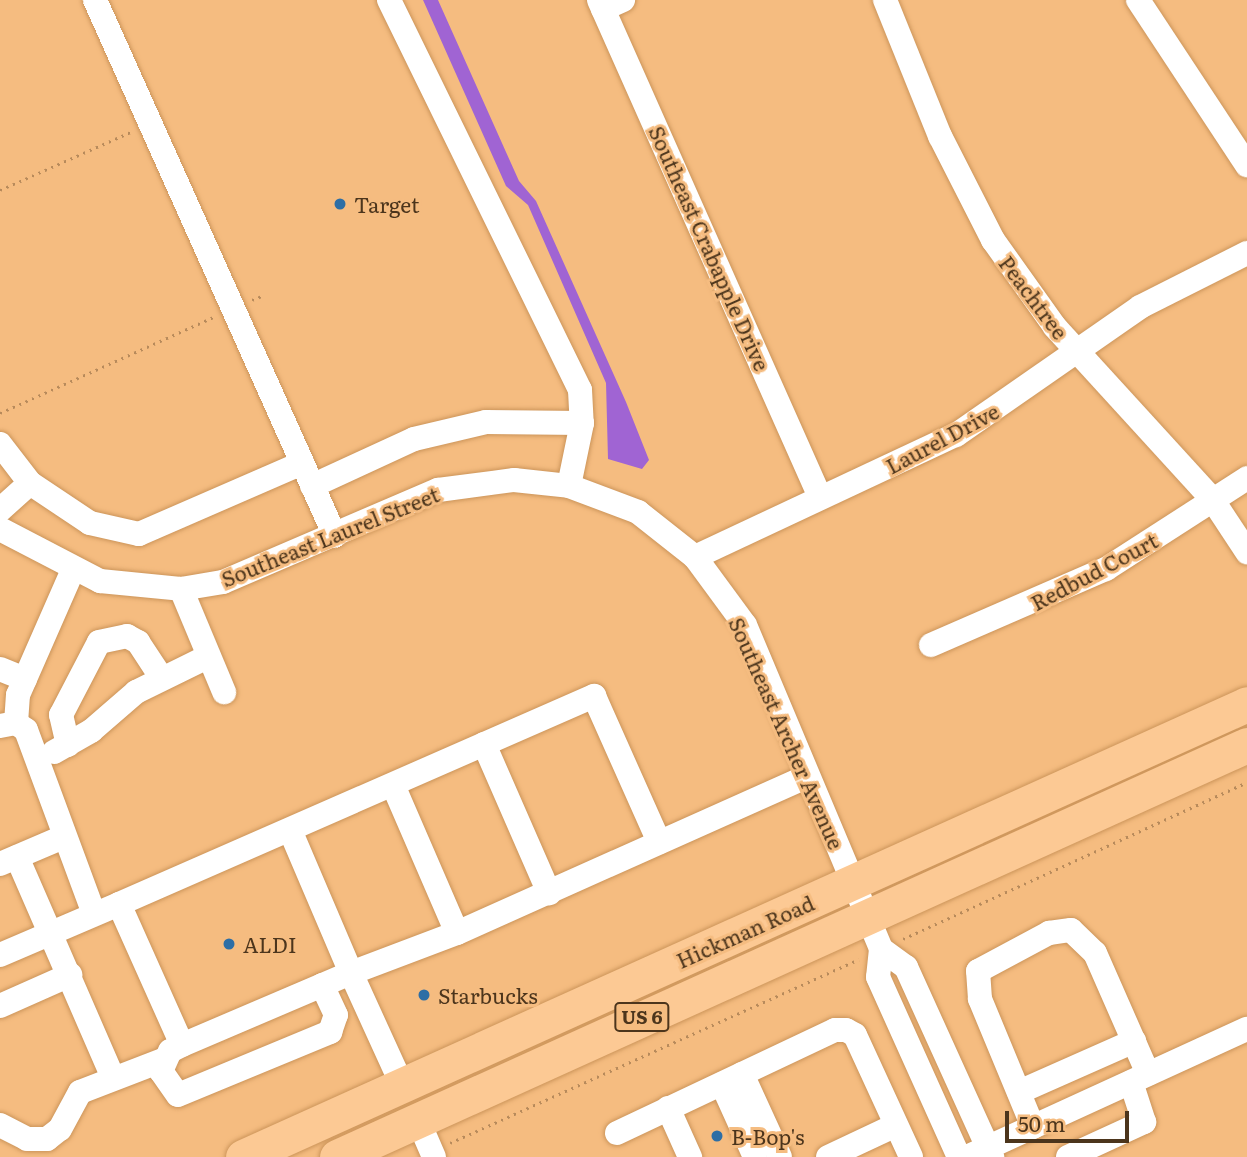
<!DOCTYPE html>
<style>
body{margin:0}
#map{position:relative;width:1247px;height:1157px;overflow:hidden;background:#f5bc80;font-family:Literata,serif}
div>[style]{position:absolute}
.water>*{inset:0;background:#a064d3}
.path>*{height:2.5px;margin-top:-1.25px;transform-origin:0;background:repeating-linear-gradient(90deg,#b78a5b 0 2px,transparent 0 7px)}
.roads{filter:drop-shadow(0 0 2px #cc955a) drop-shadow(0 0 2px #cc955a)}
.minor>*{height:24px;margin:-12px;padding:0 12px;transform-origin:12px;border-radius:12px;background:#fff}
.highway>*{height:35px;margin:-17.5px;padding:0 17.5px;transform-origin:17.5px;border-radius:17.5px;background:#fcc994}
.dots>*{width:19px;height:19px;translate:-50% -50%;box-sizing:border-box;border:4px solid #f5bc80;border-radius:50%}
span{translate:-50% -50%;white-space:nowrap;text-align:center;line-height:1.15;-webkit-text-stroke:6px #f5bc80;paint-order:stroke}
.shield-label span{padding:2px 5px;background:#f5bc80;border:2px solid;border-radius:5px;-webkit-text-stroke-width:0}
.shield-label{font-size:19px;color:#4c351c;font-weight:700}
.poi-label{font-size:21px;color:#4c351c}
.left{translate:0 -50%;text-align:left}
.street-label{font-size:21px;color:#4c351c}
.scale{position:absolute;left:1005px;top:1111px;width:124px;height:32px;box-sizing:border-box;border:4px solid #4c351c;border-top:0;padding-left:9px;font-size:21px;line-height:24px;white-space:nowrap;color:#4c351c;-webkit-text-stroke:5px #f5bc80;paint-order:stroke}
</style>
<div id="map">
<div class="water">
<i style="clip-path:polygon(423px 0,438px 0,519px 181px,536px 201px,626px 402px,649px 460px,642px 469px,608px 459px,606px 383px,528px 205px,506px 186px)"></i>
</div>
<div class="path">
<i style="left:0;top:190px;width:145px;rotate:-23.9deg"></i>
<i style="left:252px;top:300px;width:11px;rotate:-22deg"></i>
<i style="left:0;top:413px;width:235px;rotate:-24.2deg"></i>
<i style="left:903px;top:939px;width:378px;rotate:-24.5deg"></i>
<i style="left:450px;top:1143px;width:448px;rotate:-24.2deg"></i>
</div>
<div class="roads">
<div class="minor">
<i style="left:95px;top:0;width:587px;rotate:65.88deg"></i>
<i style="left:389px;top:0;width:434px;rotate:63.9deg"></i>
<i style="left:580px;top:390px;width:33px;rotate:87deg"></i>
<i style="left:599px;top:0;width:544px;rotate:66.03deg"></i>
<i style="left:885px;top:0;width:147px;rotate:68deg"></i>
<i style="left:940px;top:136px;width:117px;rotate:63deg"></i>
<i style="left:993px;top:240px;width:107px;rotate:54.5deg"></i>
<i style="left:1055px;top:327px;width:233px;rotate:47.6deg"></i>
<i style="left:1212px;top:499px;width:64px;rotate:56.6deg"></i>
<i style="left:1138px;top:0;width:198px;rotate:56.6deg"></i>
<i style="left:603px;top:9px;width:22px;rotate:-24deg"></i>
<i style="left:0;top:444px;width:49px;rotate:52.4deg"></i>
<i style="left:30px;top:483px;width:72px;rotate:33.7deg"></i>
<i style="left:90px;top:523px;width:50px;rotate:12.7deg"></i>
<i style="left:139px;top:534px;width:178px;rotate:-23.5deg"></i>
<i style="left:312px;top:486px;width:112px;rotate:-24.7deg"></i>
<i style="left:414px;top:439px;width:74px;rotate:-13.3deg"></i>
<i style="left:486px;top:422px;width:96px;rotate:0.6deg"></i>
<i style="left:582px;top:423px;width:64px;rotate:101.7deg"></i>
<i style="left:0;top:510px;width:40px;rotate:-42deg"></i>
<i style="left:0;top:529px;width:113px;rotate:27.5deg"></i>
<i style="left:100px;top:581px;width:81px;rotate:5.6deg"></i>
<i style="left:181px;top:589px;width:43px;rotate:-9.5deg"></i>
<i style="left:223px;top:582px;width:234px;rotate:-23.2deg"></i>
<i style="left:438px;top:490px;width:77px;rotate:-7.5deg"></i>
<i style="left:514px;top:480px;width:55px;rotate:6.2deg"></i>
<i style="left:569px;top:486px;width:74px;rotate:20.6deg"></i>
<i style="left:638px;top:512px;width:73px;rotate:38.3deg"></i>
<i style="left:695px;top:557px;width:84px;rotate:53.7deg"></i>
<i style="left:745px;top:625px;width:351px;rotate:67.2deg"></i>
<i style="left:881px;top:949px;width:28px;rotate:96deg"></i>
<i style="left:878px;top:977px;width:197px;rotate:65.8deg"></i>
<i style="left:695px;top:557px;width:288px;rotate:-25.1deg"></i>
<i style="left:956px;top:435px;width:224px;rotate:-34.8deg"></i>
<i style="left:1140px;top:307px;width:120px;rotate:-26.8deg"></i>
<i style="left:181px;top:589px;width:112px;rotate:67.3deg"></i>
<i style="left:931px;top:645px;width:191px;rotate:-23.5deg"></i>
<i style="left:1106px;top:569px;width:168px;rotate:-32.8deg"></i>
<i style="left:0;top:669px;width:27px;rotate:22deg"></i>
<i style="left:16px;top:723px;width:28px;rotate:-86deg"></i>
<i style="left:18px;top:695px;width:134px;rotate:-66.3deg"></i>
<i style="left:0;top:726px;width:16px;rotate:-11deg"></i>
<i style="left:16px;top:723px;width:12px;rotate:35deg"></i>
<i style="left:26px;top:730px;width:196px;rotate:69.7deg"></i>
<i style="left:484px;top:744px;width:163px;rotate:66.4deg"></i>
<i style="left:68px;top:745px;width:31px;rotate:-103deg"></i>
<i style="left:61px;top:715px;width:82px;rotate:-62.5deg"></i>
<i style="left:99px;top:642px;width:29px;rotate:-12deg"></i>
<i style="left:127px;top:636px;width:13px;rotate:29deg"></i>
<i style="left:138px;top:642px;width:42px;rotate:56.7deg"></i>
<i style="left:54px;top:752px;width:43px;rotate:-29.6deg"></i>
<i style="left:91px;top:731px;width:60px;rotate:-40.9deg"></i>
<i style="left:136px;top:692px;width:79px;rotate:-26.2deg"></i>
<i style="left:393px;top:785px;width:161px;rotate:66.6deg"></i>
<i style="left:290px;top:830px;width:155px;rotate:66.9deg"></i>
<i style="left:351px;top:973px;width:113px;rotate:-20.7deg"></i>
<i style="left:457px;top:933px;width:381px;rotate:-24.1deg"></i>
<i style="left:17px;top:857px;width:239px;rotate:66.5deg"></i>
<i style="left:0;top:864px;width:66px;rotate:-23.1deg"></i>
<i style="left:119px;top:904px;width:519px;rotate:-23.65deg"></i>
<i style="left:594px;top:696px;width:160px;rotate:66deg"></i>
<i style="left:881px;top:949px;width:31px;rotate:36deg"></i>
<i style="left:906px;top:967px;width:209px;rotate:65.6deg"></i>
<i style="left:0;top:955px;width:129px;rotate:-23.2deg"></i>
<i style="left:119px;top:904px;width:154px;rotate:65.9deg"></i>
<i style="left:182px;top:1045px;width:184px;rotate:-23.1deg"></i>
<i style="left:351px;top:973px;width:125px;rotate:65.5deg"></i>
<i style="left:0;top:1006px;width:77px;rotate:-23.9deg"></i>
<i style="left:182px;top:1045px;width:13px;rotate:153deg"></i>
<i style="left:170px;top:1051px;width:22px;rotate:114deg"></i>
<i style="left:161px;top:1071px;width:29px;rotate:55deg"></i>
<i style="left:178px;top:1095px;width:165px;rotate:-22.5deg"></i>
<i style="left:330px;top:1032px;width:18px;rotate:-71deg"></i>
<i style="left:336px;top:1015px;width:33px;rotate:-115deg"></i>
<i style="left:742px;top:1074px;width:91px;rotate:65.4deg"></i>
<i style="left:722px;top:1084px;width:80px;rotate:65.7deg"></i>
<i style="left:1019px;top:1092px;width:126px;rotate:-23.9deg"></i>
<i style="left:668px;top:1108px;width:54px;rotate:65.8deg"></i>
<i style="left:418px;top:1120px;width:40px;rotate:66.6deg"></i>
<i style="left:0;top:1125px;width:30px;rotate:27deg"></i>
<i style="left:27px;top:1139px;width:20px"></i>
<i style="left:47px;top:1139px;width:16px;rotate:-38deg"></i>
<i style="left:60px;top:1129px;width:42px;rotate:-61.6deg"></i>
<i style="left:80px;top:1092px;width:89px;rotate:-21.1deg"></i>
<i style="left:1033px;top:1127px;width:139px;rotate:-112.5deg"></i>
<i style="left:980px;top:999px;width:28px;rotate:-94deg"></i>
<i style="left:978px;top:971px;width:81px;rotate:-28.2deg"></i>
<i style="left:1049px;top:933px;width:22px;rotate:-8deg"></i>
<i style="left:1071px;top:930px;width:33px;rotate:44deg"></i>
<i style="left:1095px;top:953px;width:132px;rotate:66.3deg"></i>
<i style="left:617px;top:1133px;width:241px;rotate:-25.3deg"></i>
<i style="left:835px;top:1030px;width:11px"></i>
<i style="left:846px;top:1030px;width:10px;rotate:29deg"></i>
<i style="left:855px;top:1035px;width:134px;rotate:65.3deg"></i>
<i style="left:828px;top:1157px;width:75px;rotate:-25.2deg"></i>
<i style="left:967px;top:1157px;width:308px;rotate:-24.6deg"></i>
<i style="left:1068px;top:1157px;width:84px;rotate:-24.7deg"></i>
<i style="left:1144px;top:1122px;width:42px;rotate:-108deg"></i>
</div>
<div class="highway">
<i style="left:243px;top:1157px;width:1101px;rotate:-24.28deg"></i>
<i style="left:337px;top:1157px;width:999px;rotate:-24.36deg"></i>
</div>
</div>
<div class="dots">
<i style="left:340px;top:204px;background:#2d6ea5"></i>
<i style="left:229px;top:944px;background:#2d6ea5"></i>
<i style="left:424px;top:995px;background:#2d6ea5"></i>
<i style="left:717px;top:1136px;background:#2d6ea5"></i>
</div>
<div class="shield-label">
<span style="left:642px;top:1017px">US 6</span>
</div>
<div class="poi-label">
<span class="left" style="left:354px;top:204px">Target</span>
<span class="left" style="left:243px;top:944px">ALDI</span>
<span class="left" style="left:438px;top:995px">Starbucks</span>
<span class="left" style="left:731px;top:1136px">B-Bop's</span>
</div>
<div class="street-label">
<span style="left:710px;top:248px;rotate:66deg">Southeast Crabapple Drive</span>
<span style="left:1034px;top:297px;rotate:53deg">Peachtree</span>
<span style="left:942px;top:438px;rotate:-28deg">Laurel Drive</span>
<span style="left:330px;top:536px;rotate:-22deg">Southeast Laurel Street</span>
<span style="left:1094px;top:571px;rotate:-28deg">Redbud Court</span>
<span style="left:787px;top:733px;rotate:66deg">Southeast Archer Avenue</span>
<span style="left:745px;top:931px;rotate:-24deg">Hickman Road</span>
</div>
<div class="scale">50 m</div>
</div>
